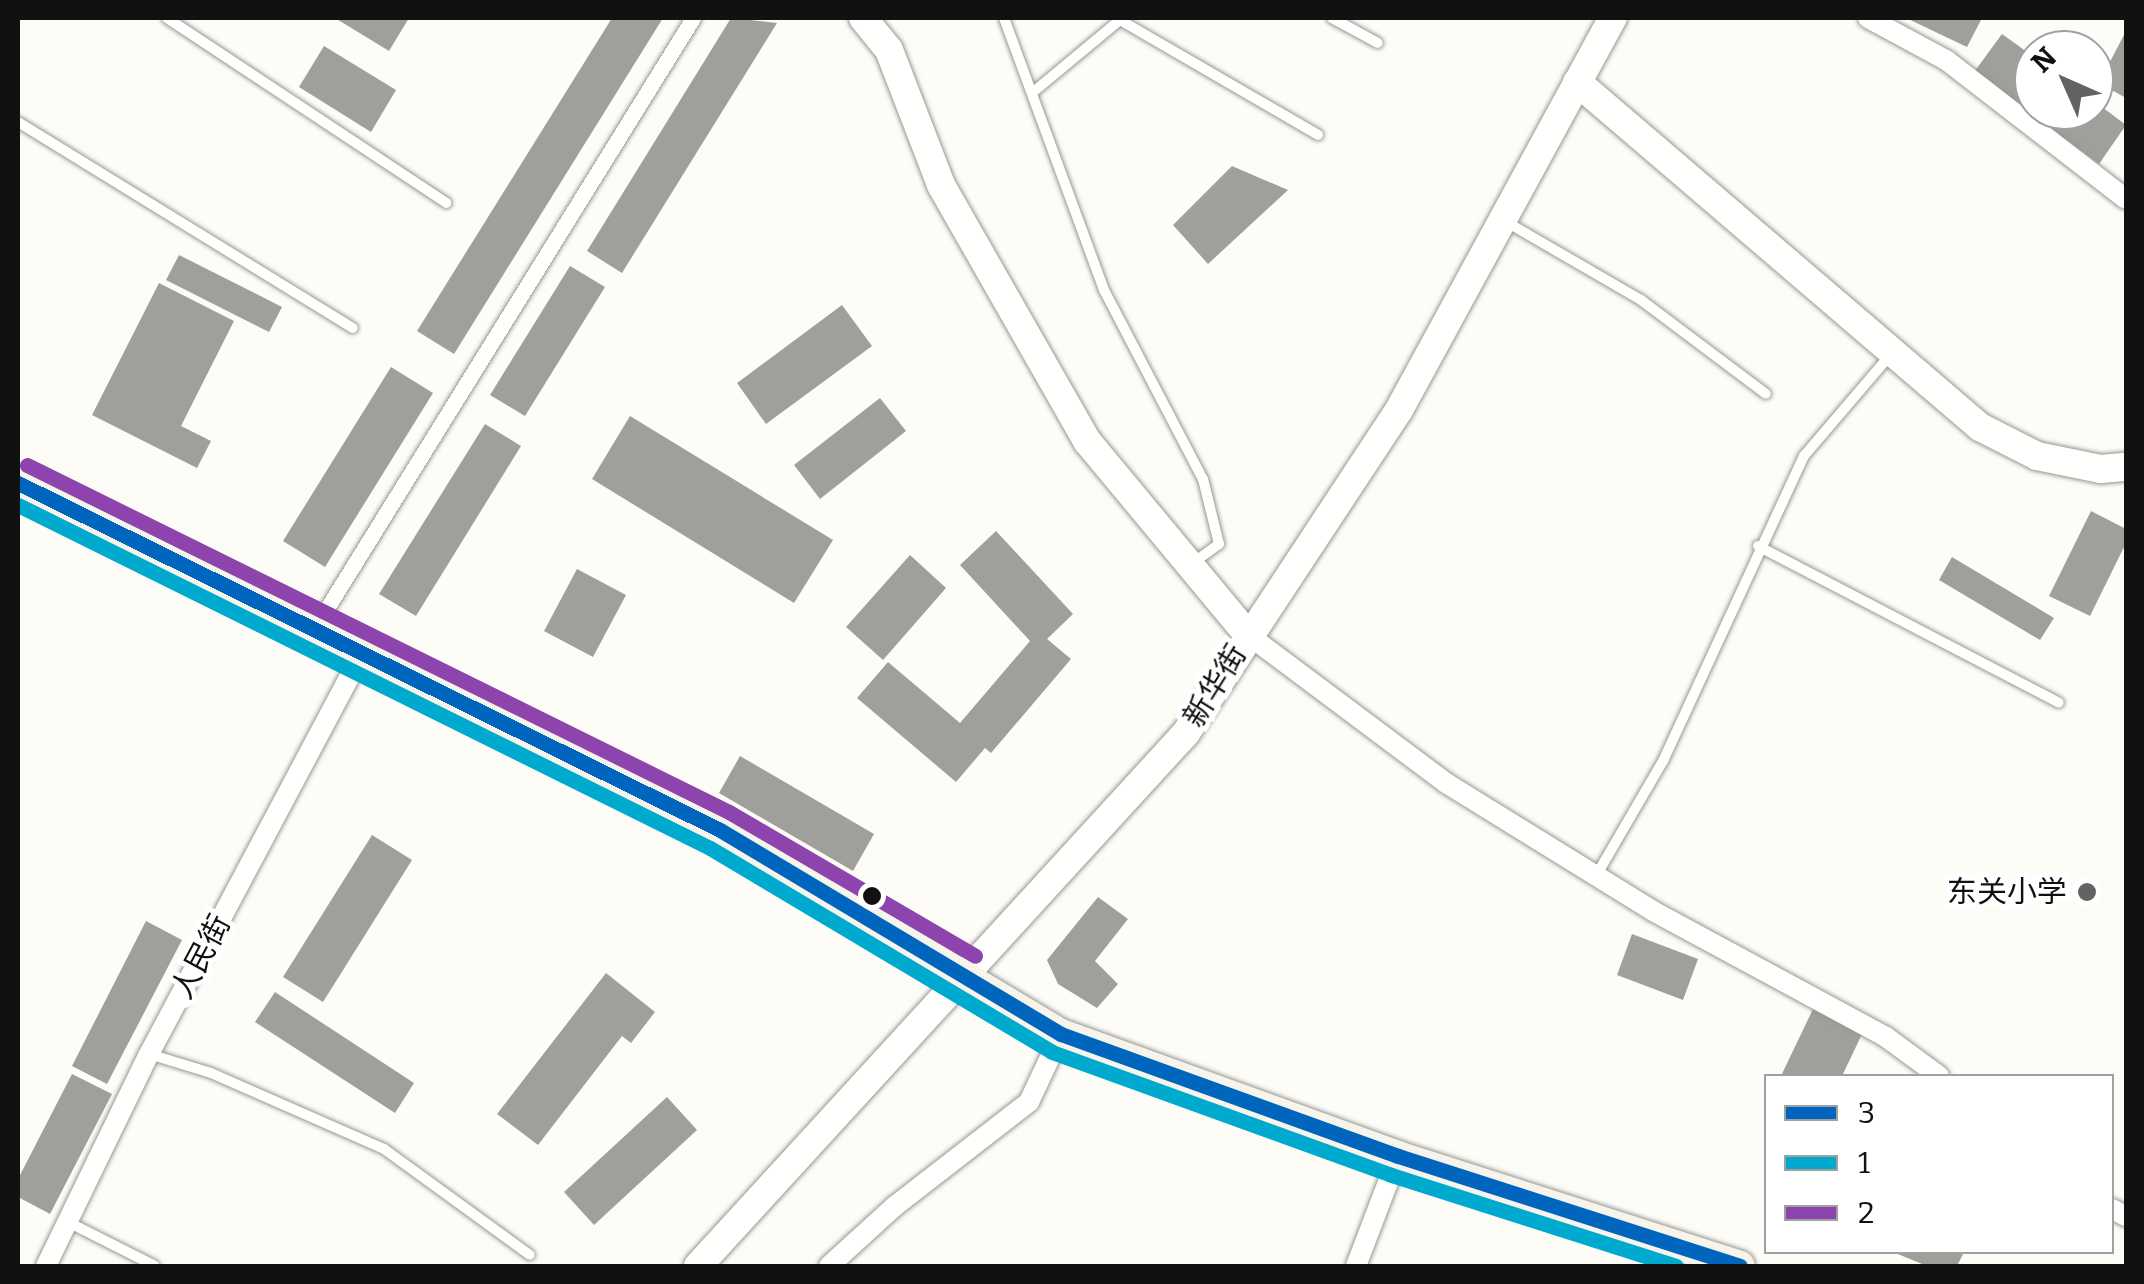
<!DOCTYPE html>
<meta charset="utf-8">
<style>
body{margin:0}
#map{position:relative;width:2144px;height:1284px;overflow:hidden;background:#fdfcf7;font-family:Bitter,"Noto Sans SC",serif}
div>[style]{position:absolute}
.building>*{inset:0;background:#a19f9c}
.roads{filter:drop-shadow(0 0 2px #979795) drop-shadow(0 0 2px #979795)}
.service>*{height:10px;margin:-5px;padding:0 5px;transform-origin:5px;border-radius:5px;background:#fffffe}
.pedestrian>*{height:15px;margin:-7.5px;padding:0 7.5px;transform-origin:7.5px;border-radius:7.5px;background:#fffffe}
.minor>*{height:20px;margin:-10px;padding:0 10px;transform-origin:10px;border-radius:10px;background:#fffffe}
.tertiary>*{height:28px;margin:-14px;padding:0 14px;transform-origin:14px;border-radius:14px;background:#fffffe}
.secondary>*{height:30px;margin:-15px;padding:0 15px;transform-origin:15px;border-radius:15px;background:#f6f4eb}
.bus-1>*{height:15px;margin:-7.5px;padding:0 7.5px;transform-origin:7.5px;border-radius:7.5px;background:#0065bd}
.bus-2>*{height:15px;margin:-7.5px;padding:0 7.5px;transform-origin:7.5px;border-radius:7.5px;background:#00a9ce}
.bus-3>*{height:15px;margin:-7.5px;padding:0 7.5px;transform-origin:7.5px;border-radius:7.5px;background:#8e44ad}
.dots>*{width:28px;height:28px;translate:-50% -50%;box-sizing:border-box;border:5px solid #fff;border-radius:50%}
span{translate:-50% -50%;white-space:nowrap;text-align:center;line-height:1.15;-webkit-text-stroke:10px #fff;paint-order:stroke}
.street-label{font-size:30px;color:#111}
.poi-label{font-size:30px;color:#111}
.right{translate:-100% -50%;text-align:right}
.frame{position:absolute;inset:0;border:20px solid #111;pointer-events:none}
.legend{position:absolute;left:1764px;top:1074px;width:350px;height:180px;box-sizing:border-box;background:#fff;border:2px solid #a0a0a0;margin:0;padding:12px 18px;list-style:none;font-size:30px;color:#111}
.legend li{display:flex;align-items:center;gap:20px;height:50px}
.legend b{width:50px;border:2px solid #a0a0a0}
.north{position:absolute;left:2014px;top:30px;width:100px;height:100px;box-sizing:border-box;background:#fff;border:2px solid #a0a0a0;border-radius:50%;rotate:315deg;font-size:28px;font-weight:700;line-height:40px;text-align:center;color:#111}
.north::after{content:'';display:block;margin:auto;width:35px;height:45px;background:#646362;clip-path:polygon(50% 0,100% 100%,50% 72%,0 100%)}
</style>
<div id="map">
<div class="building">
<i style="clip-path:polygon(335px 18px,409px 18px,389px 51px)"></i>
<i style="clip-path:polygon(612px 18px,663px 18px,454px 354px,417px 331px)"></i>
<i style="clip-path:polygon(731px 18px,777px 23px,622px 273px,587px 251px)"></i>
<i style="clip-path:polygon(1906px 18px,1982px 18px,1967px 47px)"></i>
<i style="clip-path:polygon(2126px 31px,2126px 98px,2099px 83px)"></i>
<i style="clip-path:polygon(2002px 34px,2034px 57px,2034px 110px,2094px 110px,2094px 101px,2126px 125px,2099px 164px,1974px 72px)"></i>
<i style="clip-path:polygon(324px 46px,396px 90px,371px 132px,299px 87px)"></i>
<i style="clip-path:polygon(1232px 166px,1288px 190px,1208px 264px,1173px 225px)"></i>
<i style="clip-path:polygon(179px 255px,282px 307px,269px 332px,166px 280px)"></i>
<i style="clip-path:polygon(570px 266px,605px 287px,525px 416px,490px 395px)"></i>
<i style="clip-path:polygon(159px 283px,234px 321px,181px 426px,211px 441px,197px 468px,92px 415px)"></i>
<i style="clip-path:polygon(842px 305px,872px 346px,766px 424px,737px 383px)"></i>
<i style="clip-path:polygon(391px 367px,433px 393px,325px 567px,283px 541px)"></i>
<i style="clip-path:polygon(880px 398px,906px 431px,820px 499px,794px 465px)"></i>
<i style="clip-path:polygon(630px 416px,833px 540px,794px 603px,592px 479px)"></i>
<i style="clip-path:polygon(485px 424px,521px 446px,416px 616px,379px 594px)"></i>
<i style="clip-path:polygon(2091px 511px,2126px 529px,2126px 543px,2090px 616px,2049px 596px)"></i>
<i style="clip-path:polygon(996px 531px,1073px 614px,1047px 639px,1071px 659px,991px 753px,985px 748px,956px 782px,857px 698px,888px 662px,960px 723px,1030px 641px,960px 565px)"></i>
<i style="clip-path:polygon(910px 555px,946px 588px,883px 660px,846px 627px)"></i>
<i style="clip-path:polygon(1952px 557px,2054px 618px,2040px 640px,1939px 580px)"></i>
<i style="clip-path:polygon(577px 569px,626px 595px,593px 657px,544px 631px)"></i>
<i style="clip-path:polygon(740px 756px,874px 834px,853px 871px,719px 793px)"></i>
<i style="clip-path:polygon(372px 835px,412px 860px,323px 1002px,283px 977px)"></i>
<i style="clip-path:polygon(1098px 897px,1128px 919px,1095px 961px,1118px 984px,1097px 1008px,1058px 984px,1047px 960px)"></i>
<i style="clip-path:polygon(146px 921px,182px 940px,107px 1084px,72px 1066px)"></i>
<i style="clip-path:polygon(1632px 934px,1698px 959px,1683px 1000px,1617px 975px)"></i>
<i style="clip-path:polygon(606px 973px,655px 1012px,631px 1043px,622px 1036px,538px 1145px,497px 1114px)"></i>
<i style="clip-path:polygon(275px 992px,414px 1083px,395px 1113px,255px 1022px)"></i>
<i style="clip-path:polygon(1813px 1009px,1863px 1032px,1842px 1076px,1781px 1076px)"></i>
<i style="clip-path:polygon(72px 1074px,112px 1094px,50px 1214px,18px 1197px,18px 1179px)"></i>
<i style="clip-path:polygon(667px 1097px,697px 1130px,594px 1225px,564px 1192px)"></i>
<i style="clip-path:polygon(1893px 1252px,1964px 1252px,1957px 1266px,1927px 1266px)"></i>
</div>
<div class="roads">
<div class="service">
<i style="left:167px;top:18px;width:335px;rotate:33.5deg"></i>
<i style="left:1004px;top:18px;width:290px;rotate:69.8deg"></i>
<i style="left:1104px;top:290px;width:213px;rotate:62.4deg"></i>
<i style="left:1203px;top:479px;width:67px;rotate:76.2deg"></i>
<i style="left:1219px;top:544px;width:34px;rotate:144deg"></i>
<i style="left:1332px;top:18px;width:52px;rotate:28.5deg"></i>
<i style="left:1032px;top:93px;width:114px;rotate:-39.7deg"></i>
<i style="left:1120px;top:20px;width:229px;rotate:30.1deg"></i>
<i style="left:18px;top:122px;width:393px;rotate:31.6deg"></i>
<i style="left:1503px;top:220px;width:160px;rotate:30.1deg"></i>
<i style="left:1641px;top:300px;width:156px;rotate:36.9deg"></i>
<i style="left:1758px;top:546px;width:339px;rotate:27.5deg"></i>
<i style="left:1596px;top:876px;width:133px;rotate:-59.8deg"></i>
<i style="left:1663px;top:761px;width:336px;rotate:-65.2deg"></i>
<i style="left:1804px;top:456px;width:135px;rotate:-49.5deg"></i>
<i style="left:149px;top:1054px;width:65px;rotate:17deg"></i>
<i style="left:211px;top:1073px;width:189px;rotate:23.7deg"></i>
<i style="left:384px;top:1149px;width:180px;rotate:36deg"></i>
<i style="left:68px;top:1222px;width:97px;rotate:26.8deg"></i>
</div>
<div class="pedestrian">
<i style="left:314px;top:629px;width:719px;rotate:-58.19deg"></i>
</div>
<div class="minor">
<i style="left:1868px;top:18px;width:89px;rotate:28.3deg"></i>
<i style="left:1946px;top:60px;width:227px;rotate:37.7deg"></i>
<i style="left:1247px;top:634px;width:249px;rotate:36.8deg"></i>
<i style="left:1446px;top:783px;width:243px;rotate:31.7deg"></i>
<i style="left:1653px;top:911px;width:265px;rotate:28.4deg"></i>
<i style="left:1886px;top:1037px;width:66px;rotate:36.3deg"></i>
<i style="left:2112px;top:1209px;width:16px;rotate:27deg"></i>
<i style="left:46px;top:1266px;width:236px;rotate:-64.1deg"></i>
<i style="left:149px;top:1054px;width:455px;rotate:-62deg"></i>
<i style="left:829px;top:1266px;width:89px;rotate:-42.3deg"></i>
<i style="left:895px;top:1206px;width:170px;rotate:-37.8deg"></i>
<i style="left:1029px;top:1102px;width:75px;rotate:-64.8deg"></i>
<i style="left:1356px;top:1266px;width:118px;rotate:-69.1deg"></i>
</div>
<div class="tertiary">
<i style="left:863px;top:18px;width:41px;rotate:50.9deg"></i>
<i style="left:889px;top:50px;width:145px;rotate:68.9deg"></i>
<i style="left:941px;top:185px;width:295px;rotate:60.3deg"></i>
<i style="left:1087px;top:441px;width:251px;rotate:50.3deg"></i>
<i style="left:1577px;top:82px;width:531px;rotate:40.57deg"></i>
<i style="left:1980px;top:427px;width:64px;rotate:27deg"></i>
<i style="left:2037px;top:456px;width:65px;rotate:11.5deg"></i>
<i style="left:2101px;top:469px;width:25px;rotate:-5deg"></i>
<i style="left:698px;top:1266px;width:723px;rotate:-47.52deg"></i>
<i style="left:1186px;top:733px;width:387px;rotate:-56.6deg"></i>
<i style="left:1399px;top:410px;width:447px;rotate:-61.4deg"></i>
</div>
<div class="secondary">
<i style="left:18px;top:483px;width:783px;rotate:26.3deg"></i>
<i style="left:720px;top:830px;width:397px;rotate:30.9deg"></i>
<i style="left:1061px;top:1034px;width:358px;rotate:19.9deg"></i>
<i style="left:1398px;top:1156px;width:359px;rotate:17.8deg"></i>
</div>
</div>
<div class="bus-1">
<i style="left:18px;top:483px;width:783px;rotate:26.3deg"></i>
<i style="left:720px;top:830px;width:397px;rotate:30.9deg"></i>
<i style="left:1061px;top:1034px;width:358px;rotate:19.9deg"></i>
<i style="left:1398px;top:1156px;width:359px;rotate:17.8deg"></i>
</div>
<div class="bus-2">
<i style="left:18px;top:505px;width:772px;rotate:26.37deg"></i>
<i style="left:710px;top:848px;width:398px;rotate:30.8deg"></i>
<i style="left:1052px;top:1052px;width:361px;rotate:19.9deg"></i>
<i style="left:1391px;top:1175px;width:299px;rotate:17.7deg"></i>
</div>
<div class="bus-3">
<i style="left:27px;top:465px;width:783px;rotate:26.3deg"></i>
<i style="left:729px;top:812px;width:285px;rotate:30.3deg"></i>
</div>
<div class="dots">
<i style="left:2087px;top:892px;background:#646362"></i>
<i style="left:872px;top:896px;background:#111"></i>
</div>
<div class="street-label">
<span style="left:1215px;top:686px;rotate:-58deg">新华街</span>
<span style="left:201px;top:957px;rotate:-62deg">人民街</span>
</div>
<div class="poi-label">
<span class="right" style="left:2067px;top:892px">东关小学</span>
</div>
<div class="frame"></div>
<ul class="legend">
<li><b style="height:12px;background:#0065bd"></b>3</li>
<li><b style="height:12px;background:#00a9ce"></b>1</li>
<li><b style="height:12px;background:#8e44ad"></b>2</li>
</ul>
<div class="north">N</div>
</div>
